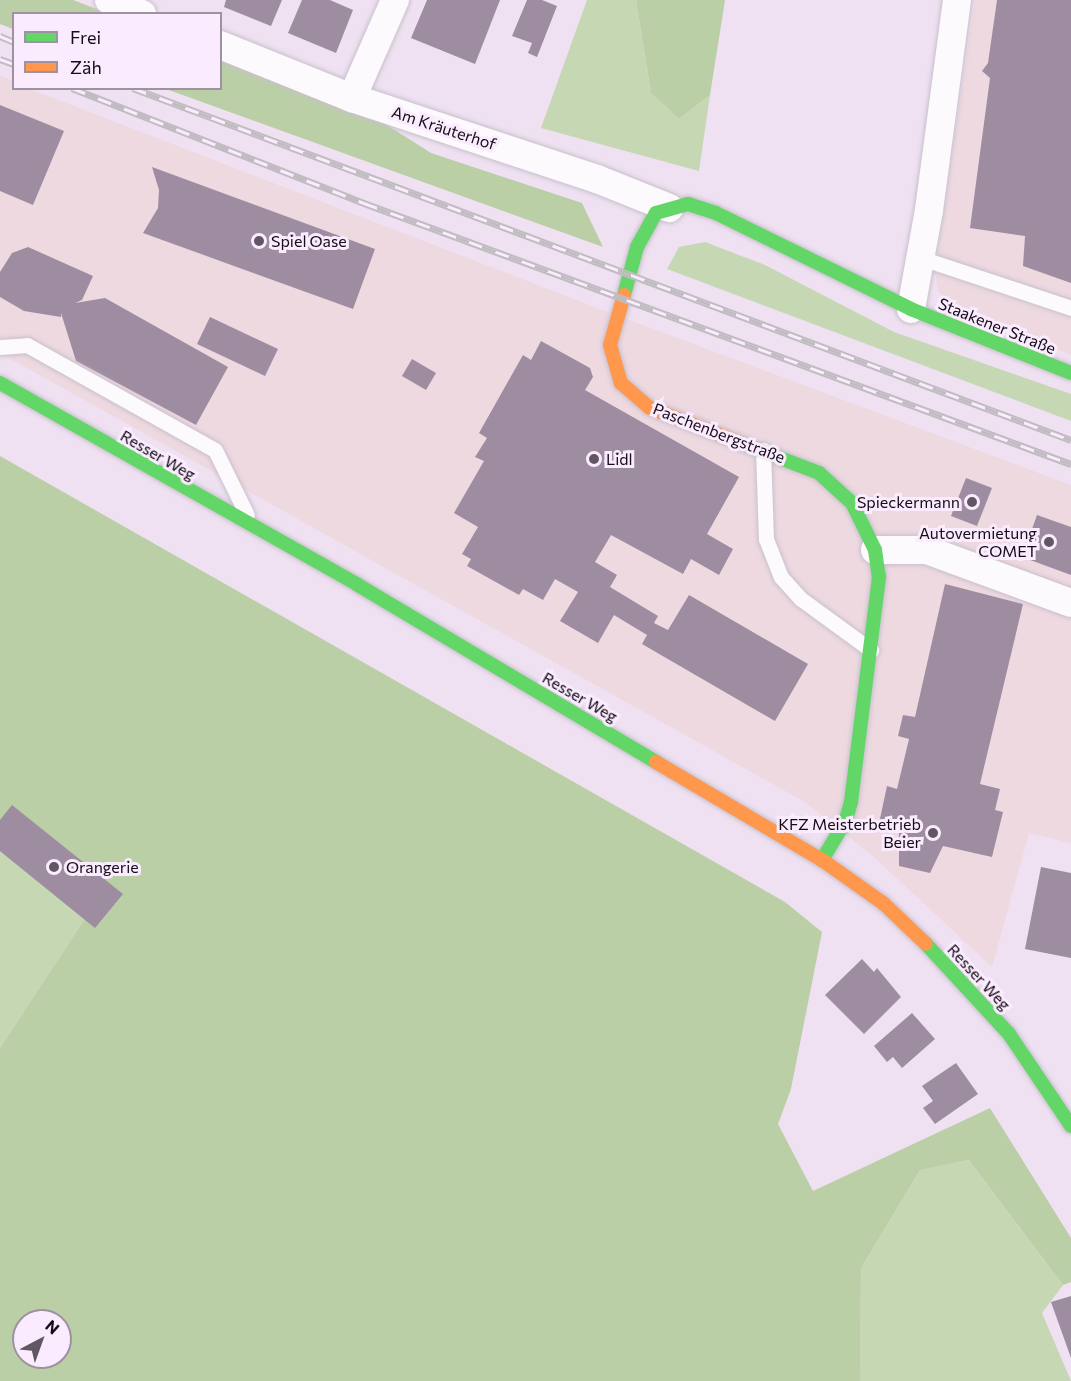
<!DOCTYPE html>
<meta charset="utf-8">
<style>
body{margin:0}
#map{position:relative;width:1071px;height:1381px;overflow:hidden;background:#efe1f2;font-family:Commissioner,sans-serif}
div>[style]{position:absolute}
.commercial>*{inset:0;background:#eed9e1}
.green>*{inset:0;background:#c6d7b4}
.forest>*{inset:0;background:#bbcfa7}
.building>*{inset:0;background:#9e8ca1}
.roads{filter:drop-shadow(0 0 2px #c9c0cc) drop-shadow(0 0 2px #c9c0cc)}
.lane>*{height:15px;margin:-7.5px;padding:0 7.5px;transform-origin:7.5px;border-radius:7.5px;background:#fdfafd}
.street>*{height:28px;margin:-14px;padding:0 14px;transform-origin:14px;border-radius:14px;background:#fdfafd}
.fast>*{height:14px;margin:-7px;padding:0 7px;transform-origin:7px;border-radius:7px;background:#63d668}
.slow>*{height:14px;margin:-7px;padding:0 7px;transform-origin:7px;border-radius:7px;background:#ff974d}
.rail>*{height:7px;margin-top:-3.5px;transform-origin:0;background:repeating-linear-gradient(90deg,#faecfe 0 14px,#c0bcc1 0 28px);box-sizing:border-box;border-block:2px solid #c0bcc1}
.dots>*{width:16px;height:16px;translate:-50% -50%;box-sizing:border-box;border:3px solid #faecfe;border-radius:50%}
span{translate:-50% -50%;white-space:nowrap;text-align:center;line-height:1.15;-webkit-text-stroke:6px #faecfe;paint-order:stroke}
.street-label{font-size:16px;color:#140c16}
.poi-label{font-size:16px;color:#140c16}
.left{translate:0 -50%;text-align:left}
.right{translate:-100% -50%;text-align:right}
.legend{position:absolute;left:12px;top:12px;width:210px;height:78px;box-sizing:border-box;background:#faecfe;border:2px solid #9e92a1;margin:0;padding:8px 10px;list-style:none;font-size:18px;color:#140c16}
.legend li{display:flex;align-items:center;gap:12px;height:30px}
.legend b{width:30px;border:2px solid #9e92a1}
.north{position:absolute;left:12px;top:1309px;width:60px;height:60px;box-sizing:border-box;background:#faecfe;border:2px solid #9e92a1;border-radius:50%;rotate:41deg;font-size:16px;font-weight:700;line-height:24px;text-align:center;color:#140c16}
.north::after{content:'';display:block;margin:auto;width:21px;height:27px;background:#615763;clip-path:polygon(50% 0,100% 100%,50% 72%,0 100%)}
</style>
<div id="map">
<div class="commercial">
<i style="clip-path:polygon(975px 0,1071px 0,1071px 355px,952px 306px,938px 291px,935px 272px)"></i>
<i style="clip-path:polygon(0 75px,13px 81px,14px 88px,30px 89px,592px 306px,1071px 485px,1071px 843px,1029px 833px,992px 967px,874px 857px,805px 802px,0 353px)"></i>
</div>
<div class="green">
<i style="clip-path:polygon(587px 0,636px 0,651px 93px,679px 119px,710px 95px,699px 171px,541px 128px)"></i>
<i style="clip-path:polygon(705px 242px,765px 265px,894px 332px,1071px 394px,1071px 421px,667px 269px,679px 247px)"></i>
<i style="clip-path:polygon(0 852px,84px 920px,0 1048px)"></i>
<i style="clip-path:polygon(969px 1160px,1063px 1285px,1042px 1313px,1071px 1381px,860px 1381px,861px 1268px,920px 1170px)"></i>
</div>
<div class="forest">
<i style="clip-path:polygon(0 0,73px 0,107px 13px,14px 14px,13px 29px,0 24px)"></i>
<i style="clip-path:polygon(636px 0,725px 0,710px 95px,679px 119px,651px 93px)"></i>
<i style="clip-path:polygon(221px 57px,373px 116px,431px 153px,582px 203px,603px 247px,166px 89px,220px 88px)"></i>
<i style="clip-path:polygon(evenodd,0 456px,785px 902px,822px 932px,791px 1089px,778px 1124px,813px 1191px,990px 1108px,1071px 1238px,1071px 1282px,1063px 1285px,969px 1160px,920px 1170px,861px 1268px,860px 1381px,0 1381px,0 1048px,84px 920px,0 852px,0 456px,24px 1321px,60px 1321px,60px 1357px,24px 1357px,24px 1321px)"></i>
</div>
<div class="building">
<i style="clip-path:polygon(226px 0,282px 0,271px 26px,224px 7px)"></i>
<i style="clip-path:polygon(302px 0,330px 0,353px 10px,336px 53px,288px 33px)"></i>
<i style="clip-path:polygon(427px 0,500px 0,475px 64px,411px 38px)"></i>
<i style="clip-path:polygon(527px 0,542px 0,557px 6px,537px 57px,528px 53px,532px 43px,512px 36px)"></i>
<i style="clip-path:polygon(997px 0,1071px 0,1071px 283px,1023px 266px,1025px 236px,970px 228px,990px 78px,982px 71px,988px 63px)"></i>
<i style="clip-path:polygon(0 105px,64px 131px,33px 205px,0 191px)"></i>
<i style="clip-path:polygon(152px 167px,375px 249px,353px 309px,143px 233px,158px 208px,159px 190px)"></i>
<i style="clip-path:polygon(28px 247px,93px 276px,82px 300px,75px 303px,105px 298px,228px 367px,196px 425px,76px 361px,61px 313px,61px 317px,24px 311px,0 297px,0 272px,12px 253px)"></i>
<i style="clip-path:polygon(210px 317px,278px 349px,265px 376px,197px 344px)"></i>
<i style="clip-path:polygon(541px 341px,590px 368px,593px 377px,585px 390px,739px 477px,707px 534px,733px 549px,719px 575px,691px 559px,683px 574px,611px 535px,595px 562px,617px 575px,610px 587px,658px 616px,654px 623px,668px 630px,689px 595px,808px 664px,775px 721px,642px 644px,647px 635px,614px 615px,598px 643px,560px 621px,578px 592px,555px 579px,543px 600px,523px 589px,519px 595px,467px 566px,471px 559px,462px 554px,478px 527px,454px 513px,484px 461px,475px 457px,487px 438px,479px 433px,523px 355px,531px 360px)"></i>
<i style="clip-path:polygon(412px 359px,436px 373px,426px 390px,402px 376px)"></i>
<i style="clip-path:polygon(966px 478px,992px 488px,977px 526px,951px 516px)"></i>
<i style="clip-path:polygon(1037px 515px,1071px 527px,1071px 575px,1022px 557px)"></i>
<i style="clip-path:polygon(945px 584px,1023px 604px,980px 784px,1000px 789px,995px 810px,1003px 812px,992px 857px,943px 846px,930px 873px,899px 866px,899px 832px,878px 828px,887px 786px,897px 789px,909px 739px,898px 736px,903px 715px,915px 717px)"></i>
<i style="clip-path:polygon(12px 805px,123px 894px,95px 928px,0 851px,0 820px)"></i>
<i style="clip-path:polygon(1041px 867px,1071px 873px,1071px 958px,1025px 949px)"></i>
<i style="clip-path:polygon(862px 959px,874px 972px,877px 968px,901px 997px,864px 1034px,825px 995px)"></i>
<i style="clip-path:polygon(912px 1013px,935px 1039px,902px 1068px,893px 1057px,887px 1062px,874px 1046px)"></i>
<i style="clip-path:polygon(956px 1063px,978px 1094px,935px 1124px,923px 1108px,933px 1101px,922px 1086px)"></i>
<i style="clip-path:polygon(1071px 1296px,1071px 1358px,1051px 1302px)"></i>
</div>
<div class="roads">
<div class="lane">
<i style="left:921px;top:258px;width:158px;rotate:18.4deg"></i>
<i style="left:0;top:347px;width:27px;rotate:-4deg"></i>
<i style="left:27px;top:345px;width:215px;rotate:29.2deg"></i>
<i style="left:215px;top:450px;width:72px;rotate:63.8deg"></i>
<i style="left:763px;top:450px;width:89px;rotate:88.1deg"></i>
<i style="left:766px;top:539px;width:41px;rotate:68.5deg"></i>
<i style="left:781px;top:577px;width:30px;rotate:48deg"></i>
<i style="left:801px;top:599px;width:87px;rotate:36.1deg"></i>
</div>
<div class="street">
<i style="left:109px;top:0;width:36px;rotate:23deg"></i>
<i style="left:220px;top:45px;width:142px;rotate:21.9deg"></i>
<i style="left:352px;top:98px;width:258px;rotate:18.3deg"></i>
<i style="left:597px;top:179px;width:78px;rotate:21.9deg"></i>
<i style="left:352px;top:98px;width:107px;rotate:-66.3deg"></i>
<i style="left:911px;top:309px;width:101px;rotate:-79.7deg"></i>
<i style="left:929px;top:210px;width:212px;rotate:-82.4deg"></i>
<i style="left:875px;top:550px;width:52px"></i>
<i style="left:927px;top:550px;width:153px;rotate:20.2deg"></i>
</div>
<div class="fast">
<i style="left:624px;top:295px;width:50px;rotate:-74.8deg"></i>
<i style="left:637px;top:247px;width:39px;rotate:-61deg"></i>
<i style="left:656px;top:213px;width:33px;rotate:-16deg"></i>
<i style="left:688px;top:204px;width:29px;rotate:18deg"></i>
<i style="left:716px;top:213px;width:217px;rotate:26.2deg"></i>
<i style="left:911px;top:309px;width:172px;rotate:21.8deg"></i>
<i style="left:0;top:383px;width:411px;rotate:29.4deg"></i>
<i style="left:358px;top:585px;width:347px;rotate:30.7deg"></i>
<i style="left:738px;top:442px;width:87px;rotate:20.9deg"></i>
<i style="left:819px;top:473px;width:45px;rotate:42.3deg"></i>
<i style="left:852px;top:503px;width:52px;rotate:63.9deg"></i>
<i style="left:875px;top:550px;width:27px;rotate:82deg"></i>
<i style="left:879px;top:577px;width:227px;rotate:97.1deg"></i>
<i style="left:851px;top:802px;width:19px;rotate:106deg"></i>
<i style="left:846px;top:820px;width:47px;rotate:121deg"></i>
<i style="left:926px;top:944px;width:122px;rotate:47.3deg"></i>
<i style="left:1009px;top:1034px;width:111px;rotate:56deg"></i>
</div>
<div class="slow">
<i style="left:624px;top:295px;width:52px;rotate:105.6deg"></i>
<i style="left:610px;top:345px;width:40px;rotate:74deg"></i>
<i style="left:621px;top:383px;width:38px;rotate:41deg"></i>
<i style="left:650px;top:408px;width:94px;rotate:21.1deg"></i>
<i style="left:656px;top:762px;width:193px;rotate:30.6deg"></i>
<i style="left:822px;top:860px;width:75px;rotate:35.2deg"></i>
<i style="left:883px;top:903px;width:59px;rotate:43.6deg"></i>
</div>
</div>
<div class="rail">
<i style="left:0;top:36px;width:15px;rotate:23deg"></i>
<i style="left:0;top:59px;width:15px;rotate:20deg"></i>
<i style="left:72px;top:88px;width:314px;rotate:21.5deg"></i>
<i style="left:364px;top:203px;width:754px;rotate:20.26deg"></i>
<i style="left:133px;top:88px;width:1002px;rotate:20.57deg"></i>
</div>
<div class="dots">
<i style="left:259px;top:241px;background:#615763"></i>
<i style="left:594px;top:459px;background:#615763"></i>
<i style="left:972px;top:502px;background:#615763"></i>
<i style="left:1049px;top:542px;background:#615763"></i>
<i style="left:933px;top:833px;background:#615763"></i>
<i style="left:54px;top:867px;background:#615763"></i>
</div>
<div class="street-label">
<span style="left:444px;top:128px;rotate:18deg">Am Kräuterhof</span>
<span style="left:997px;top:326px;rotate:22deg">Staakener Straße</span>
<span style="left:719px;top:433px;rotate:21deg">Paschenbergstraße</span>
<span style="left:158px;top:455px;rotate:30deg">Resser Weg</span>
<span style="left:580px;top:697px;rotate:30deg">Resser Weg</span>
<span style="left:979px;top:977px;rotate:47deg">Resser Weg</span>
</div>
<div class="poi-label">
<span class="left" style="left:271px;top:241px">Spiel Oase</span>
<span class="left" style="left:606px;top:459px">Lidl</span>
<span class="right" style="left:960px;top:502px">Spieckermann</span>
<span class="right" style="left:1037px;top:542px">Autovermietung<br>COMET</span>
<span class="right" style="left:921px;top:833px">KFZ Meisterbetrieb<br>Beier</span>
<span class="left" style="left:66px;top:867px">Orangerie</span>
</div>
<ul class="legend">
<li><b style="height:8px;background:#63d668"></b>Frei</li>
<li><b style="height:8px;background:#ff974d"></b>Zäh</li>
</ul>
<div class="north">N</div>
</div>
